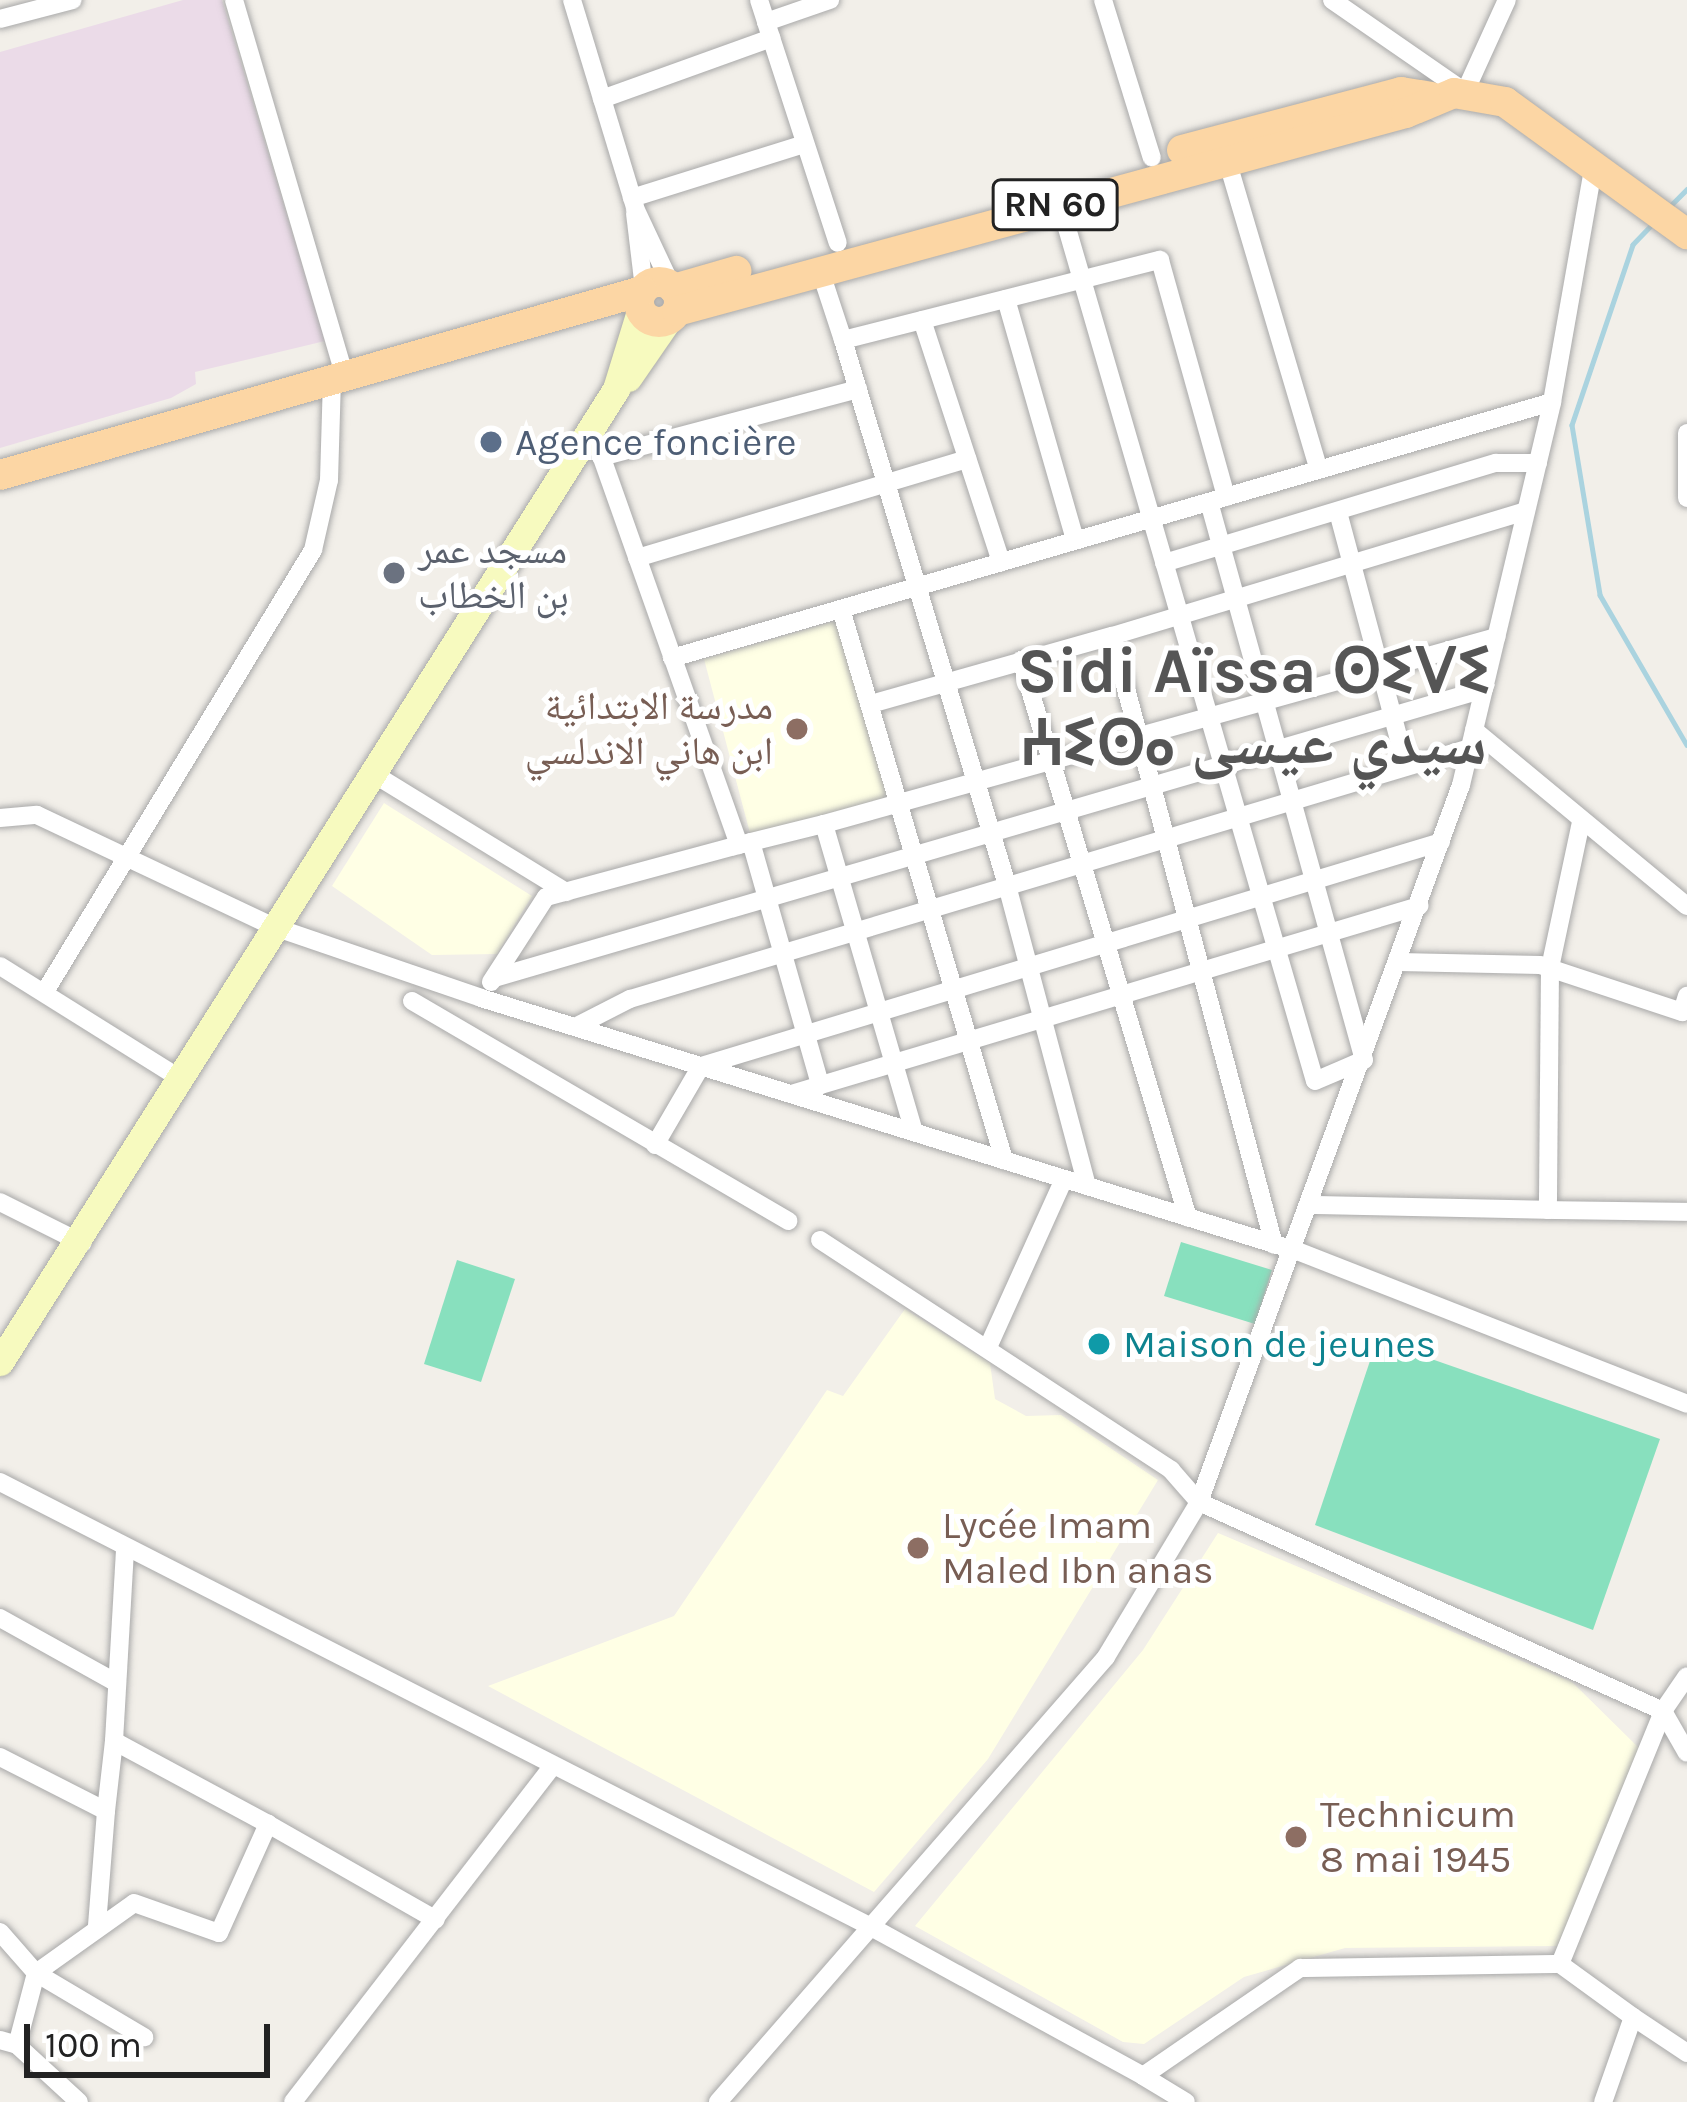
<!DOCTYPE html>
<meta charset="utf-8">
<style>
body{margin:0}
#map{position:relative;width:1687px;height:2102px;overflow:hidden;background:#f2efe9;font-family:Karla,"Noto Naskh Arabic","Noto Sans Tifinagh",sans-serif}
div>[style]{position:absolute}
.industrial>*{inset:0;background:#ebdbe8}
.education>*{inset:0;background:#ffffe5}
.pitch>*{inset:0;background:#88e0be}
.stream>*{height:4.5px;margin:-2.25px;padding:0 2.25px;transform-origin:2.25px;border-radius:2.25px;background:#aad3df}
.roads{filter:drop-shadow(0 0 3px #a9a9a9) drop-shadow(0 0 3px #a9a9a9)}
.minor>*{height:18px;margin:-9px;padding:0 9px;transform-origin:9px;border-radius:9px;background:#fff}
.secondary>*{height:27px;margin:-13.5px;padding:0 13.5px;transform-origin:13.5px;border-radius:13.5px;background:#f7fabf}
.primary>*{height:30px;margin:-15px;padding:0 15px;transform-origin:15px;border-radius:15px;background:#fcd6a4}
.primary>.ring{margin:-15px;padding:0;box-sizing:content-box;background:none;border:30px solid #fcd6a4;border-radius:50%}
.dots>*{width:33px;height:33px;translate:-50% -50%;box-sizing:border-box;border:6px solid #fff;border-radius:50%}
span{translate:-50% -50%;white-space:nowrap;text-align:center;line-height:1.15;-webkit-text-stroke:10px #fff;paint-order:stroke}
.shield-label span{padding:3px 9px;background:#fff;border:3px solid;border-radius:9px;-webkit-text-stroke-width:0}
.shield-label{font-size:36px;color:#222;font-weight:700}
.service-label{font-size:39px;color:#4e5e75}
.left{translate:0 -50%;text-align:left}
.worship-label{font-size:39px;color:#5b616d}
.education-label{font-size:39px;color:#785e54}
.right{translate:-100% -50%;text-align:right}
.culture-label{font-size:39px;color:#0d838f}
.town-label{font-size:63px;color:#555;font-weight:700}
.scale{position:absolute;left:24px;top:2024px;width:246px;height:54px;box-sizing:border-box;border:6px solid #222;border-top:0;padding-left:15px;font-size:36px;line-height:42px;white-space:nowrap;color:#222;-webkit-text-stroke:9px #fff;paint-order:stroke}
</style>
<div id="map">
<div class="industrial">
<i style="clip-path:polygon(183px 0,222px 0,325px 341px,195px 372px,196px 384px,171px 398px,0 448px,0 52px)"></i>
</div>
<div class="education">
<i style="clip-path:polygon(839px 620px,892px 800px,751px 837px,704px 659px)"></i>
<i style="clip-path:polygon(384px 803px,532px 896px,497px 954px,432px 955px,332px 886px)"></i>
<i style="clip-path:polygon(905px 1309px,990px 1363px,995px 1399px,1026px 1416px,1061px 1415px,1158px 1480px,988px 1759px,874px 1892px,488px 1686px,674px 1616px,827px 1390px,843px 1396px)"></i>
<i style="clip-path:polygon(1218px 1533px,1572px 1682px,1639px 1748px,1561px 1946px,1345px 1948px,1244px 1977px,1144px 2044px,1123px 2042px,915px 1926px,1143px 1650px)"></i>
</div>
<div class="pitch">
<i style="clip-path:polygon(1181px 1242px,1272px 1270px,1255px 1324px,1164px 1296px)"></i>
<i style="clip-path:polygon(457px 1260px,515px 1279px,481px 1382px,424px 1364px)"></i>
<i style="clip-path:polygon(1377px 1340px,1660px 1439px,1593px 1630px,1315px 1525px)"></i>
</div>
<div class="stream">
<i style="left:1670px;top:206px;width:24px;rotate:-45deg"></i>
<i style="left:1654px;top:223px;width:30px;rotate:134deg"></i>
<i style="left:1633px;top:245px;width:190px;rotate:108.7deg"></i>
<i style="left:1572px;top:425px;width:172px;rotate:80.6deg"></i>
<i style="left:1600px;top:595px;width:173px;rotate:59.9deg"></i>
</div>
<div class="roads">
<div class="minor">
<i style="left:234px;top:0;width:394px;rotate:73.6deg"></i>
<i style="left:572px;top:0;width:217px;rotate:73.1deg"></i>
<i style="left:635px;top:208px;width:87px;rotate:64.9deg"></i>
<i style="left:759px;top:0;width:23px;rotate:72deg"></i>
<i style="left:766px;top:22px;width:68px;rotate:-19deg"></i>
<i style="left:1103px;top:0;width:165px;rotate:72.8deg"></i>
<i style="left:1332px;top:0;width:162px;rotate:34.7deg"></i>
<i style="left:1465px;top:92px;width:101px;rotate:-65.5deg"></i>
<i style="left:0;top:19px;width:75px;rotate:-14.6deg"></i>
<i style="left:766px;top:22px;width:232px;rotate:72deg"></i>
<i style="left:602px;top:99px;width:180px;rotate:-19.8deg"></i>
<i style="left:1227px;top:160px;width:323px;rotate:73.5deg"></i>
<i style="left:632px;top:198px;width:180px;rotate:-17.4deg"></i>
<i style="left:1060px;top:204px;width:913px;rotate:73.79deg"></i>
<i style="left:1315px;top:1081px;width:53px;rotate:-23.2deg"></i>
<i style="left:1364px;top:1060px;width:579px;rotate:-105.52deg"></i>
<i style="left:635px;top:213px;width:76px;rotate:83.2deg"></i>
<i style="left:819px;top:267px;width:77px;rotate:71.8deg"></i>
<i style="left:1006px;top:299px;width:251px;rotate:74deg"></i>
<i style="left:922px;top:320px;width:255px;rotate:71.9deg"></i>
<i style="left:1687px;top:433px;width:65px;rotate:90deg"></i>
<i style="left:601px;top:457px;width:266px;rotate:-14.8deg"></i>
<i style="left:1338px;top:512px;width:262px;rotate:75deg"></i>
<i style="left:637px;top:558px;width:345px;rotate:-16.7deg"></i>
<i style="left:1164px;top:563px;width:347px;rotate:-16.8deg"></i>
<i style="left:1496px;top:463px;width:42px"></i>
<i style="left:841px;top:609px;width:575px;rotate:73.52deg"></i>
<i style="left:1112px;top:636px;width:432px;rotate:-16.8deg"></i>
<i style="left:672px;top:658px;width:916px;rotate:-16.22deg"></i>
<i style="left:1021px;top:660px;width:582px;rotate:73.34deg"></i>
<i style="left:871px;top:704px;width:250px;rotate:-15.8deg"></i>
<i style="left:1112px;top:636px;width:630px;rotate:75.1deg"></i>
<i style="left:1474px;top:730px;width:276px;rotate:39.6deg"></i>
<i style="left:372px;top:773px;width:228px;rotate:31.5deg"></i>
<i style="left:0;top:818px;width:37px;rotate:-5deg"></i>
<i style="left:37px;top:815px;width:262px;rotate:25.3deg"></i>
<i style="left:274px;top:927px;width:219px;rotate:18.9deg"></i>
<i style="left:481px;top:998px;width:854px;rotate:17.23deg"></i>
<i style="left:1297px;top:1251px;width:419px;rotate:21.4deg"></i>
<i style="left:1581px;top:822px;width:149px;rotate:102deg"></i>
<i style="left:1550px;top:968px;width:242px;rotate:90.5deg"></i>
<i style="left:1548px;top:1210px;width:139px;rotate:0.8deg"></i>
<i style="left:751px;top:842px;width:253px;rotate:74.1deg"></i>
<i style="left:743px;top:844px;width:83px;rotate:-13.9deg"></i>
<i style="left:1399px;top:962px;width:141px;rotate:1.2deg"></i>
<i style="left:1540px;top:965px;width:150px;rotate:18.3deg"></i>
<i style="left:1682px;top:1012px;width:17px;rotate:-73deg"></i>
<i style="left:0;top:966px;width:211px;rotate:32deg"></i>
<i style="left:494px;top:978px;width:1031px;rotate:-16.27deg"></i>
<i style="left:491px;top:982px;width:101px;rotate:-57.1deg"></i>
<i style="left:546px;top:897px;width:200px;rotate:-15.1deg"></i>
<i style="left:739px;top:845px;width:444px;rotate:-109.5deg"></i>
<i style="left:46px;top:990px;width:515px;rotate:-58.75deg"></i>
<i style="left:313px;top:550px;width:72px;rotate:-77.1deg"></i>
<i style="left:329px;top:480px;width:99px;rotate:-88.3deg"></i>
<i style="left:412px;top:1001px;width:436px;rotate:30.3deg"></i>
<i style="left:575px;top:1027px;width:62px;rotate:-27deg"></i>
<i style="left:630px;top:999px;width:877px;rotate:-16.64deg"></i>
<i style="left:791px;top:1094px;width:656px;rotate:-16.67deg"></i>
<i style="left:914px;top:1132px;width:321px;rotate:-106.3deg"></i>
<i style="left:824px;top:824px;width:698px;rotate:-15.55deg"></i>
<i style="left:655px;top:1145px;width:91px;rotate:-59.8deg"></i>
<i style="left:701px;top:1066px;width:773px;rotate:-16.84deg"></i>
<i style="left:1087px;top:1186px;width:311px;rotate:-104.9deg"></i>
<i style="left:1007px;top:885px;width:569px;rotate:-106.75deg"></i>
<i style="left:843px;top:340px;width:327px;rotate:-14.2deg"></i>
<i style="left:1160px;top:260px;width:246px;rotate:74.4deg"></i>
<i style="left:0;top:1202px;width:92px;rotate:26.6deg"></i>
<i style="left:1313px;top:1205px;width:235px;rotate:1.2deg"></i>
<i style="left:820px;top:1240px;width:420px;rotate:33.2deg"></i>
<i style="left:1171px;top:1470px;width:43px;rotate:48.8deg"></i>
<i style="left:1199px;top:1502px;width:509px;rotate:24.25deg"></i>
<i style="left:1663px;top:1711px;width:48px;rotate:60.3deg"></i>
<i style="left:989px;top:1345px;width:182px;rotate:-65.7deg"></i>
<i style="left:0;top:1482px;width:980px;rotate:27.06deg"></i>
<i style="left:873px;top:1928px;width:308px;rotate:28.7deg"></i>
<i style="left:1143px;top:2076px;width:191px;rotate:-34.5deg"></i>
<i style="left:1300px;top:1968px;width:260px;rotate:-0.9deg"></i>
<i style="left:1560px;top:1964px;width:90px;rotate:36deg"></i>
<i style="left:1633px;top:2017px;width:90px;rotate:109.4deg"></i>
<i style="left:0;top:1618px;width:134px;rotate:29.1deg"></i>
<i style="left:0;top:1757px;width:119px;rotate:27deg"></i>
<i style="left:106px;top:1811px;width:115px;rotate:94.5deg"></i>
<i style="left:106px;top:1811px;width:70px;rotate:-83.5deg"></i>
<i style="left:268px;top:1824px;width:193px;rotate:29.7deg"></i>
<i style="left:0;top:1932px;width:55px;rotate:48.7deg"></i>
<i style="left:36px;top:1973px;width:126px;rotate:30.7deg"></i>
<i style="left:1560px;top:1964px;width:273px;rotate:-67.8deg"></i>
<i style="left:1663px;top:1711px;width:42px;rotate:-55.6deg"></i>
<i style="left:1633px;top:2017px;width:65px;rotate:33.7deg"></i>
<i style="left:0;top:2040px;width:18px;rotate:16deg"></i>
<i style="left:17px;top:2045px;width:84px;rotate:42.6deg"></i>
<i style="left:17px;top:2045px;width:74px;rotate:-75.2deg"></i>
<i style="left:36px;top:1973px;width:120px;rotate:-35.5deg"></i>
<i style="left:134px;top:1903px;width:90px;rotate:19.4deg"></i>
<i style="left:219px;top:1933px;width:120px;rotate:-65.8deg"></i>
<i style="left:268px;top:1824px;width:175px;rotate:-151.7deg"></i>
<i style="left:114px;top:1741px;width:192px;rotate:-86.7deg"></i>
<i style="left:1143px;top:2076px;width:50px;rotate:31.2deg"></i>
<i style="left:293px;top:2102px;width:425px;rotate:-52.3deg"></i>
<i style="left:718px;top:2102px;width:590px;rotate:-48.91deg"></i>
<i style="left:1106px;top:1657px;width:181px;rotate:-59deg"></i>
<i style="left:1199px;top:1502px;width:763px;rotate:-69.93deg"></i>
<i style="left:1461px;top:785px;width:394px;rotate:-76.6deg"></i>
<i style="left:1552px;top:402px;width:243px;rotate:-80deg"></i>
</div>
<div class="secondary">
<i style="left:628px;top:378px;width:70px;rotate:-55.4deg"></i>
<i style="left:0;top:1362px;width:1152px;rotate:-57.66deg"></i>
<i style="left:616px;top:389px;width:82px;rotate:-72.9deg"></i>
</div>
<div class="primary">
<i style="left:1182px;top:150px;width:227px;rotate:-14.8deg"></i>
<i style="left:1401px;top:92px;width:30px;rotate:9deg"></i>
<i class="ring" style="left:639px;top:282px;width:10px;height:10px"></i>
<i style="left:674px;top:289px;width:65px;rotate:-16.2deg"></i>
<i style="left:677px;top:311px;width:755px;rotate:-15.2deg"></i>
<i style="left:1406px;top:113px;width:52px;rotate:-22.6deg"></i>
<i style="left:1454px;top:93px;width:52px;rotate:10deg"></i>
<i style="left:1505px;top:102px;width:225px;rotate:36deg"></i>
<i style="left:0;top:475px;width:668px;rotate:-15.99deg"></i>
</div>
</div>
<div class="dots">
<i style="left:491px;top:442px;background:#5c6f8a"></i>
<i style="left:394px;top:573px;background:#6b7280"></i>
<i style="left:797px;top:729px;background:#8d6e63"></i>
<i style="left:1099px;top:1344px;background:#0f9aa8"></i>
<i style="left:918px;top:1548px;background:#8d6e63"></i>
<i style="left:1296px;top:1837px;background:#8d6e63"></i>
</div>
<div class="shield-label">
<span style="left:1055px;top:205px">RN 60</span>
</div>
<div class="service-label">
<span class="left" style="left:515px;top:442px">Agence foncière</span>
</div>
<div class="worship-label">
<span class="left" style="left:418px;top:573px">مسجد عمر<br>بن الخطاب</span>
</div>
<div class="education-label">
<span class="right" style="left:773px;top:729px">مدرسة الابتدائية<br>ابن هاني الاندلسي</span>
<span class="left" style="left:942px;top:1548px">Lycée Imam<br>Maled Ibn anas</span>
<span class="left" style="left:1320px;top:1837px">Technicum<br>8 mai 1945</span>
</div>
<div class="culture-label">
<span class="left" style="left:1123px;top:1344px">Maison de jeunes</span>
</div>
<div class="town-label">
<span style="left:1254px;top:707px">Sidi Aïssa ⵙⵉⴸⵉ<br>ⵄⵉⵙⴰ سيدي عيسى</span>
</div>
<div class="scale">100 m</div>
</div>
